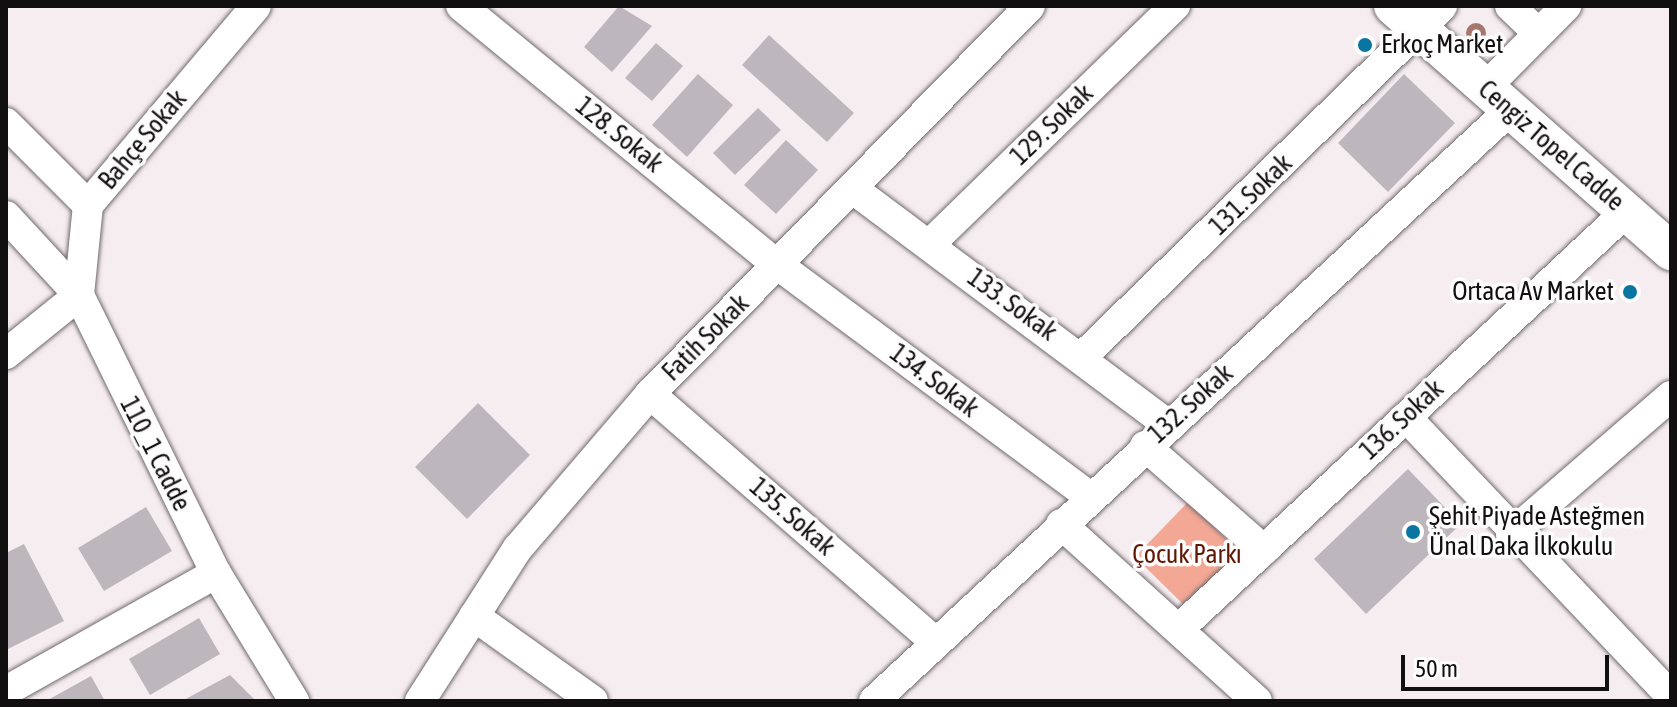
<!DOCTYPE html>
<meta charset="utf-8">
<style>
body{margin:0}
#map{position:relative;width:1677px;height:707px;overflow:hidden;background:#f6edf1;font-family:"Asap Condensed",sans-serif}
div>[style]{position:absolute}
.green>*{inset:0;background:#f2a895}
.building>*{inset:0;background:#bdb7bd}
.roads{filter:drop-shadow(0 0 2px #70696c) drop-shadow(0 0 2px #70696c)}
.minor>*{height:30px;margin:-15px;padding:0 15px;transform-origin:15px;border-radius:15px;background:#fff}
.tertiary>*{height:38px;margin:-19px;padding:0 19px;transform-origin:19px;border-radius:19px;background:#fff}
.trees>*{width:20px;height:20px;margin:-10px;border-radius:50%;background:#a4786f}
.dots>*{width:22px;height:22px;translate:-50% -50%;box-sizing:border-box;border:4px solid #fefdfd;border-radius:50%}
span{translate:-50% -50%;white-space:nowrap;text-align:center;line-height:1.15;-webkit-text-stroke:7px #fefdfd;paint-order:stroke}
.poi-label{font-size:26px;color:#120f10}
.left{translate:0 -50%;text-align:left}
.right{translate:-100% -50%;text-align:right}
.street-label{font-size:26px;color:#120f10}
.park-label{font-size:26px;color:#601805}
.frame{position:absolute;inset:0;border:8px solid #120f10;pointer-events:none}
.scale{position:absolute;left:1401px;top:655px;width:208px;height:36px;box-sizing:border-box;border:4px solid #120f10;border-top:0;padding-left:10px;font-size:24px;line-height:28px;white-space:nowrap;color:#120f10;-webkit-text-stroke:6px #fefdfd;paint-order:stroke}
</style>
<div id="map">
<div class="green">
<i style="clip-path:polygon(1188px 502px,1240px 552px,1186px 607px,1135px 557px)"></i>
</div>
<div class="building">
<i style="clip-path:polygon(619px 6px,652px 26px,612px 72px,584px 47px)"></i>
<i style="clip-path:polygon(769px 35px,854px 113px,827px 142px,742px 65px)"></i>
<i style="clip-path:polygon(656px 43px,683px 66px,652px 101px,625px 78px)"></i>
<i style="clip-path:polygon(698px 74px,733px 105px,687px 157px,652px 125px)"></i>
<i style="clip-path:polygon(1404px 74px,1455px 123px,1388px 192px,1338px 143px)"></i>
<i style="clip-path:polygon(758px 108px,781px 130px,735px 175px,713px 153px)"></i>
<i style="clip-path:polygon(786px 140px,818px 170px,776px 214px,744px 185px)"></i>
<i style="clip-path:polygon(478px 403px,530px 455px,467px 519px,415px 467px)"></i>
<i style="clip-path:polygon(1408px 469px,1461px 524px,1366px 614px,1314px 559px)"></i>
<i style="clip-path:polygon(146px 507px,172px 551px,104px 591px,78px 548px)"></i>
<i style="clip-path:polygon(24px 544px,64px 621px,6px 650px,6px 553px)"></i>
<i style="clip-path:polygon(199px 618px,220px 654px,150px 695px,129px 659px)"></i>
<i style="clip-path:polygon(230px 675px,256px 701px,182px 701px)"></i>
<i style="clip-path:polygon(91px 676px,105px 701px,46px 701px)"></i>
</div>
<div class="roads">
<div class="minor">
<i style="left:461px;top:6px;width:409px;rotate:39.3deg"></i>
<i style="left:778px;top:265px;width:389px;rotate:36.6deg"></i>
<i style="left:1510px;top:6px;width:37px;rotate:44deg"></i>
<i style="left:1484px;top:89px;width:117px;rotate:-45.3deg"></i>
<i style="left:6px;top:123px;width:116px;rotate:45deg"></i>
<i style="left:853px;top:189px;width:394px;rotate:36.8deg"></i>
<i style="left:6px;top:216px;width:108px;rotate:47.3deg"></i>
<i style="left:79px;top:295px;width:310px;rotate:63.8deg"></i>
<i style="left:216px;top:573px;width:150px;rotate:58.6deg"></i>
<i style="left:930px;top:244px;width:342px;rotate:-44.2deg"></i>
<i style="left:79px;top:295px;width:90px;rotate:-84.3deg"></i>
<i style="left:88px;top:205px;width:260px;rotate:-49.8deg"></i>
<i style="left:6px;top:354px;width:94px;rotate:-38.9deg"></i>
<i style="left:1082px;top:357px;width:503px;rotate:-44.27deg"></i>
<i style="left:650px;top:394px;width:376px;rotate:41deg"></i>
<i style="left:1406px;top:417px;width:385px;rotate:46.5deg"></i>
<i style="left:1145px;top:446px;width:158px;rotate:41.2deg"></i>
<i style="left:1061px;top:524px;width:264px;rotate:42.1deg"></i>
<i style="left:1511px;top:534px;width:211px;rotate:-40.8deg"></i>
<i style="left:474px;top:616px;width:146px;rotate:35.5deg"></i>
<i style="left:1179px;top:629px;width:611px;rotate:-43.01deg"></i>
<i style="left:6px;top:691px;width:241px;rotate:-29.3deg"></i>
<i style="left:420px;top:701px;width:182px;rotate:-57.4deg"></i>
<i style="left:518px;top:548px;width:203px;rotate:-49.4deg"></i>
<i style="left:650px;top:394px;width:543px;rotate:-45.6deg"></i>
<i style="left:874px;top:701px;width:868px;rotate:-42.9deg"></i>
</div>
<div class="tertiary">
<i style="left:1393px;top:6px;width:371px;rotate:41.4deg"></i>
</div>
</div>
<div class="trees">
<i style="left:1476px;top:33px"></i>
</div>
<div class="dots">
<i style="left:1365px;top:45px;background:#0a75a0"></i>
<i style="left:1630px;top:292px;background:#0a75a0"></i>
<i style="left:1413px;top:532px;background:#0a75a0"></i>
</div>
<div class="poi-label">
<span class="left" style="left:1381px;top:45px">Erkoç Market</span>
<span class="right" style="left:1614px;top:292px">Ortaca Av Market</span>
<span class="left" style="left:1429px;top:532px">Şehit Piyade Asteğmen<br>Ünal Daka İlkokulu</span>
</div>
<div class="street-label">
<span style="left:1052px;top:125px;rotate:-44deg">129. Sokak</span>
<span style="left:619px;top:135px;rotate:39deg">128. Sokak</span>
<span style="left:143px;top:140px;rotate:-50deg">Bahçe Sokak</span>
<span style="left:1551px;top:146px;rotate:41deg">Cengiz Topel Cadde</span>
<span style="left:1251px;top:195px;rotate:-44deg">131. Sokak</span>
<span style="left:1012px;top:305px;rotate:36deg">133. Sokak</span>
<span style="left:706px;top:338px;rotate:-45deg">Fatih Sokak</span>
<span style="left:934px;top:381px;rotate:37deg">134. Sokak</span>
<span style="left:1191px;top:404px;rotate:-42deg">132. Sokak</span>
<span style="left:1402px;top:420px;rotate:-43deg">136. Sokak</span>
<span style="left:155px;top:454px;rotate:63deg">110_1 Cadde</span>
<span style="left:792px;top:517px;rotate:41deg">135. Sokak</span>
</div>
<div class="park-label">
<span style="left:1187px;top:555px">Çocuk Parkı</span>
</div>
<div class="frame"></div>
<div class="scale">50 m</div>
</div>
